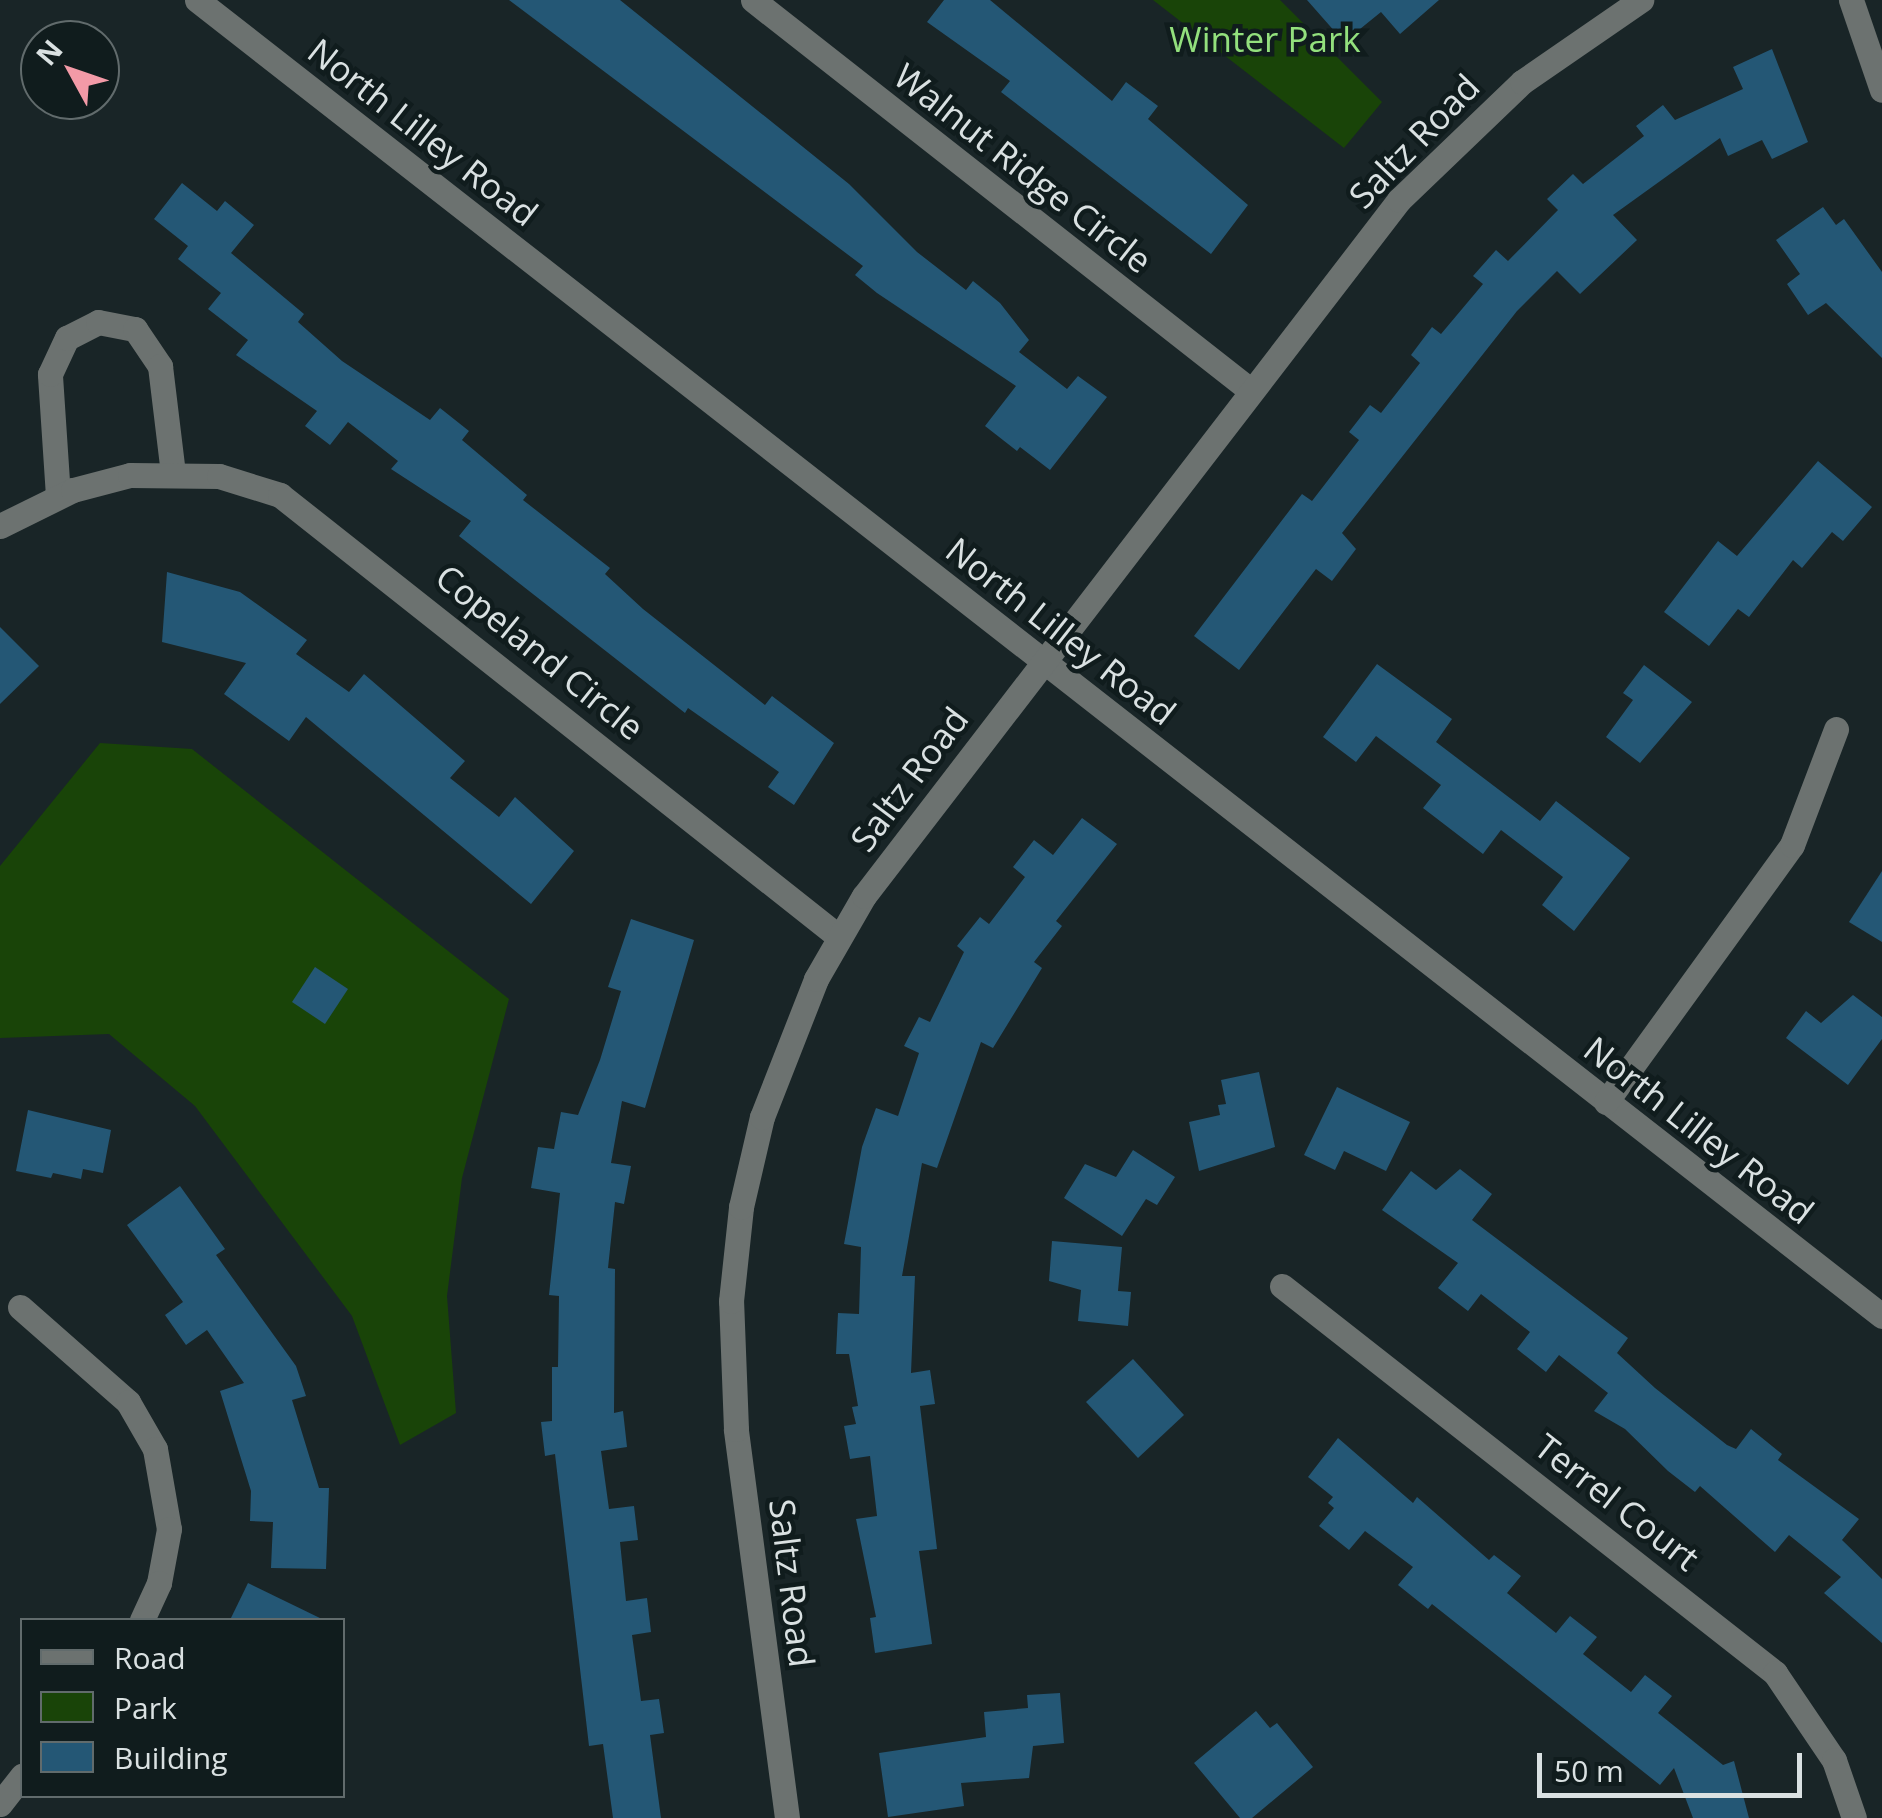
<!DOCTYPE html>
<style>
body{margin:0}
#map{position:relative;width:1882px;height:1818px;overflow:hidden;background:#192527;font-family:"Open Sans",sans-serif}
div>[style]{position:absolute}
.green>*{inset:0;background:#194408}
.building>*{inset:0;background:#245775}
.minor>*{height:25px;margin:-12.5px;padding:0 12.5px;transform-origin:12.5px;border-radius:12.5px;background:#6c7270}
span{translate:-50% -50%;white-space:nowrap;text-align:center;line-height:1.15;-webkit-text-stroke:9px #101c1d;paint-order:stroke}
.park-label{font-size:35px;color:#93e07d}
.street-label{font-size:35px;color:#dae1e2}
.legend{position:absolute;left:20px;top:1618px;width:325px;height:180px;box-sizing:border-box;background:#101c1d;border:2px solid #616b6c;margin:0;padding:12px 18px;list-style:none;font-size:30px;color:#dae1e2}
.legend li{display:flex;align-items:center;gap:20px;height:50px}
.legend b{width:50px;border:2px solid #616b6c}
.north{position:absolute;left:20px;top:20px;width:100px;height:100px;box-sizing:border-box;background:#101c1d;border:2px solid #616b6c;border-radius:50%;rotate:310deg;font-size:28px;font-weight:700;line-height:40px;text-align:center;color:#dae1e2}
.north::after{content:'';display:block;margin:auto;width:35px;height:45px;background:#f39aa7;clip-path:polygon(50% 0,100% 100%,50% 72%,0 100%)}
.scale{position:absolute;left:1537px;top:1753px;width:265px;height:45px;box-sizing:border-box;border:5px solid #dae1e2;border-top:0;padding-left:12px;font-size:30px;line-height:35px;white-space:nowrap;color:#dae1e2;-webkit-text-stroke:8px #101c1d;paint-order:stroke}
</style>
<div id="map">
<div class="green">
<i style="clip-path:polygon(1153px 0,1280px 0,1382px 102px,1344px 148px)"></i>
<i style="clip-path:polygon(100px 743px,192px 749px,509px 999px,462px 1178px,447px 1296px,456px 1413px,400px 1445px,352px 1316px,195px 1106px,109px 1034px,0 1038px,0 866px)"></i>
</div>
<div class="building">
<i style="clip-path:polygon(509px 0,620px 0,849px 184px,917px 252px,966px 290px,973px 281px,1000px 303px,1029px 340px,1019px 352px,1067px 389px,1078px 376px,1107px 397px,1050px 470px,1020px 447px,1017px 451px,985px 426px,1016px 386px,877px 293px,855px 275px,863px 266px)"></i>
<i style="clip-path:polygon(944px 0,990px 0,1112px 101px,1126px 82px,1158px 106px,1148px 119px,1248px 205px,1211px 254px,1001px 92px,1010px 81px,927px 22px)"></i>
<i style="clip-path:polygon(1307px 0,1439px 0,1400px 34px,1381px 12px,1344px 42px)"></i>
<i style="clip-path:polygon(1772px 49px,1808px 142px,1772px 159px,1762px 140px,1728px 156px,1720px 138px,1613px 215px,1637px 240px,1580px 294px,1557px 271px,1517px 311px,1342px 533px,1356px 549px,1332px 581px,1316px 569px,1239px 670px,1194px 636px,1302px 494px,1312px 501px,1359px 440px,1349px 432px,1370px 405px,1381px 413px,1420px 363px,1411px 355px,1432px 327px,1441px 334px,1483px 284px,1473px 276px,1496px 250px,1508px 261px,1558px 210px,1547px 199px,1573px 174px,1583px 184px,1644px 136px,1636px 126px,1663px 105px,1675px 120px,1743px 89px,1733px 67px)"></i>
<i style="clip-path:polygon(182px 183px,217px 211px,225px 201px,254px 225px,231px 253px,304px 314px,298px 322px,342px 361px,430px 420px,440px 408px,469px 431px,462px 440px,527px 495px,523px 500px,610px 568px,605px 574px,643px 609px,765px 705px,772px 696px,834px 743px,794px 805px,768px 787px,779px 772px,688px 708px,685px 713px,459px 536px,471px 521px,391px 469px,398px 461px,348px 422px,330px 445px,305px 426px,317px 411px,236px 355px,248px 340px,208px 309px,221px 293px,178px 259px,188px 246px,154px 219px)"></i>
<i style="clip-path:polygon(1823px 207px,1836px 225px,1844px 219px,1882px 272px,1882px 358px,1826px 303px,1808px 315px,1787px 284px,1800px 274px,1776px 240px)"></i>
<i style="clip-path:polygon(1818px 461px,1872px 507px,1843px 541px,1832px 532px,1802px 568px,1793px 560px,1749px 617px,1738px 609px,1709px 646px,1664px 612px,1718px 541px,1737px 556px)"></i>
<i style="clip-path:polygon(167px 572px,240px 592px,307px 640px,296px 654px,349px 692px,364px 674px,465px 761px,450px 778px,499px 817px,515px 797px,574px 851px,531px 904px,306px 717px,289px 741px,224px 694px,246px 663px,162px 642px)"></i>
<i style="clip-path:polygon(0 627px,39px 666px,0 704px)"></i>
<i style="clip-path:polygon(1377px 664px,1452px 719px,1436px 742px,1540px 821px,1556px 801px,1630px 858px,1574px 931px,1542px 905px,1563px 877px,1501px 830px,1483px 854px,1423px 808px,1441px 785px,1376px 736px,1356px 762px,1323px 737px)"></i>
<i style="clip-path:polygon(1644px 665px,1692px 702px,1640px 763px,1606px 737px,1633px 700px,1623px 693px)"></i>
<i style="clip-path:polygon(1082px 818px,1117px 844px,1056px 921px,1062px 926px,1034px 962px,1042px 968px,993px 1048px,981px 1042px,937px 1168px,922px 1163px,902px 1276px,915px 1276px,911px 1373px,930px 1370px,935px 1404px,920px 1406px,937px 1549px,919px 1551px,932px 1644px,875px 1653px,870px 1618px,876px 1617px,856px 1519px,877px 1516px,870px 1456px,850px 1459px,844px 1426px,856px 1424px,852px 1407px,858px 1406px,849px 1354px,836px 1354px,838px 1313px,859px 1314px,861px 1247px,844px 1244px,862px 1147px,876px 1108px,898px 1116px,919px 1053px,904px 1046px,919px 1017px,930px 1022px,964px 952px,957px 946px,980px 917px,989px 924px,1025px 877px,1013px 867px,1034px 840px,1053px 855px)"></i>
<i style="clip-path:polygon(1882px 871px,1882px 942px,1849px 922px)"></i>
<i style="clip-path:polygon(631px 919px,694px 940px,645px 1108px,622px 1101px,611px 1163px,631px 1166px,624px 1204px,615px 1202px,608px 1268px,615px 1269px,614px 1413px,623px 1411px,627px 1447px,601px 1451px,609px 1509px,634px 1506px,638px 1540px,620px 1542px,626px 1601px,647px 1598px,651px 1632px,632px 1635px,641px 1701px,659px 1699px,664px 1733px,650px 1735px,661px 1818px,613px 1818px,603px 1744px,589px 1746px,555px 1454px,545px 1456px,541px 1422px,552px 1421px,552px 1367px,558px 1367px,559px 1296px,549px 1295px,560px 1193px,531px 1188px,538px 1147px,554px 1149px,561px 1112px,578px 1115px,600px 1060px,621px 991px,608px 987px)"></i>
<i style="clip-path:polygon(315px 967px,348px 989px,325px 1024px,292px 1002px)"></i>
<i style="clip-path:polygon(1853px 995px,1882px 1017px,1882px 1039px,1848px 1085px,1786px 1038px,1806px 1011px,1821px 1023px)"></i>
<i style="clip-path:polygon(1259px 1072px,1275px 1147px,1199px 1171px,1189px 1122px,1220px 1115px,1218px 1105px,1226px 1104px,1221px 1080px)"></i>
<i style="clip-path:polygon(1337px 1087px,1410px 1122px,1386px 1171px,1344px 1151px,1335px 1170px,1304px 1155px)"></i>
<i style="clip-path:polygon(28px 1110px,111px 1130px,103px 1173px,83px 1169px,81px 1179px,53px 1173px,51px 1178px,16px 1171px)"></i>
<i style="clip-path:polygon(1133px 1150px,1175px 1177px,1157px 1205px,1146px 1199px,1122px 1236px,1064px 1198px,1085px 1164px,1116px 1177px)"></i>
<i style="clip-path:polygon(1460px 1169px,1492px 1194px,1472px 1220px,1628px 1338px,1617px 1353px,1655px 1388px,1727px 1445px,1736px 1449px,1751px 1429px,1782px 1454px,1778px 1460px,1859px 1519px,1842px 1540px,1882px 1579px,1882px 1643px,1824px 1593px,1841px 1577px,1789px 1535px,1775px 1552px,1700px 1486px,1695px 1492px,1668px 1471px,1625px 1429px,1594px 1411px,1608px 1393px,1559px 1355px,1546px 1372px,1517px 1349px,1530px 1332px,1481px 1294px,1468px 1311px,1438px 1288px,1458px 1263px,1382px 1210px,1411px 1171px,1436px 1190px)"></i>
<i style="clip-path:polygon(180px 1186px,225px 1249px,216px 1255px,296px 1366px,306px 1396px,292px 1400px,319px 1488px,329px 1488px,326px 1569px,271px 1568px,273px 1522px,250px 1521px,251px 1491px,220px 1391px,244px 1383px,207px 1330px,186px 1345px,165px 1315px,183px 1302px,127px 1225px)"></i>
<i style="clip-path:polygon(1052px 1241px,1122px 1247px,1118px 1291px,1131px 1292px,1128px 1326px,1078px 1321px,1081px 1290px,1049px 1281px)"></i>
<i style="clip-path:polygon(1133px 1359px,1184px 1415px,1138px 1458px,1086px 1402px)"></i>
<i style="clip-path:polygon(1338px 1438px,1413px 1503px,1417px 1497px,1489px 1560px,1494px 1555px,1521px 1576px,1507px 1593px,1556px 1633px,1570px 1616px,1597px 1637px,1583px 1654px,1631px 1692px,1645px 1675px,1672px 1696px,1658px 1713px,1723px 1765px,1734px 1761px,1749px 1818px,1693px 1818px,1674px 1768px,1660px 1785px,1432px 1604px,1428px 1609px,1398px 1585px,1413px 1567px,1365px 1531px,1349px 1550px,1319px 1526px,1334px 1508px,1328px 1503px,1333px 1497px,1308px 1477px)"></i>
<i style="clip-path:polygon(248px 1583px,324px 1620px,230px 1620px)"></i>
<i style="clip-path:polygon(1060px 1693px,1064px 1743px,1033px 1746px,1029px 1778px,961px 1783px,964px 1806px,888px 1817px,879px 1753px,986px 1737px,984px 1712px,1028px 1708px,1027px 1695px)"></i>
<i style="clip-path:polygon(1256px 1711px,1270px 1728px,1277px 1723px,1313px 1767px,1252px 1818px,1240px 1818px,1194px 1763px)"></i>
</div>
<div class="minor">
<i style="left:197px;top:0;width:2138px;rotate:37.99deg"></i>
<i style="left:753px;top:0;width:632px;rotate:38.12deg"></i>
<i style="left:1851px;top:0;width:95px;rotate:71deg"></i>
<i style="left:58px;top:496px;width:122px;rotate:-93.8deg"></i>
<i style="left:50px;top:374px;width:40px;rotate:-65deg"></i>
<i style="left:67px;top:338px;width:35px;rotate:-27deg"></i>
<i style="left:98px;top:322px;width:38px;rotate:11deg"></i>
<i style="left:135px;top:329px;width:45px;rotate:56deg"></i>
<i style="left:160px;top:366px;width:108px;rotate:83.1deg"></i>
<i style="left:0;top:526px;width:81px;rotate:-26.3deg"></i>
<i style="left:73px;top:490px;width:59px;rotate:-14.7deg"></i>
<i style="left:130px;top:475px;width:89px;rotate:0.6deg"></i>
<i style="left:219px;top:476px;width:64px;rotate:17.3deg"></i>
<i style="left:280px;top:495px;width:713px;rotate:38.33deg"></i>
<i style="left:1606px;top:1102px;width:317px;rotate:-54.1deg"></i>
<i style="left:1792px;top:845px;width:124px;rotate:-69.2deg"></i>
<i style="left:1282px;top:1286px;width:627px;rotate:38.13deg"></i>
<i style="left:1775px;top:1673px;width:105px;rotate:55.9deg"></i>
<i style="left:1834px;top:1760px;width:61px;rotate:71deg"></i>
<i style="left:20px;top:1307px;width:144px;rotate:41.3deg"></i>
<i style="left:128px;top:1402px;width:54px;rotate:60.1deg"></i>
<i style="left:155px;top:1449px;width:81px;rotate:80.1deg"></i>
<i style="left:169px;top:1529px;width:55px;rotate:100.5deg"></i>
<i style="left:159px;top:1583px;width:41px;rotate:114.7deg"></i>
<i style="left:0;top:1804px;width:36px;rotate:-52deg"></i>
<i style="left:787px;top:1818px;width:392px;rotate:-97.5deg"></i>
<i style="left:736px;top:1429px;width:128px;rotate:-92.2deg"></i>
<i style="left:731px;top:1301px;width:95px;rotate:-83.9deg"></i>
<i style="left:741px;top:1207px;width:92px;rotate:-76.9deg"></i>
<i style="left:762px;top:1117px;width:148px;rotate:-68.6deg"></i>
<i style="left:816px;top:979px;width:96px;rotate:-60deg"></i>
<i style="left:864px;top:896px;width:878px;rotate:-52.45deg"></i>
<i style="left:1399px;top:200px;width:170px;rotate:-43.8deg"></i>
<i style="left:1522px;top:82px;width:145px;rotate:-34.6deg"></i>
</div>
<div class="park-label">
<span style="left:1265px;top:39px">Winter Park</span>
</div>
<div class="street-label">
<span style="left:423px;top:132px;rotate:38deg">North Lilley Road</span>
<span style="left:1414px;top:141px;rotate:-46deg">Saltz Road</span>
<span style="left:1023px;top:168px;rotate:38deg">Walnut Ridge Circle</span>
<span style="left:1061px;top:631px;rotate:38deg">North Lilley Road</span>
<span style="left:540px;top:652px;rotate:39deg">Copeland Circle</span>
<span style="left:909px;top:779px;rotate:-53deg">Saltz Road</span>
<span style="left:1699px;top:1130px;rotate:38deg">North Lilley Road</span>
<span style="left:1617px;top:1502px;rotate:38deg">Terrel Court</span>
<span style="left:792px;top:1583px;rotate:83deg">Saltz Road</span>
</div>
<ul class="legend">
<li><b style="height:12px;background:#6c7270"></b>Road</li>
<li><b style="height:28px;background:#194408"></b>Park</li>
<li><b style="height:28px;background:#245775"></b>Building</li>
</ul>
<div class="north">N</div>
<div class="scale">50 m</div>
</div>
